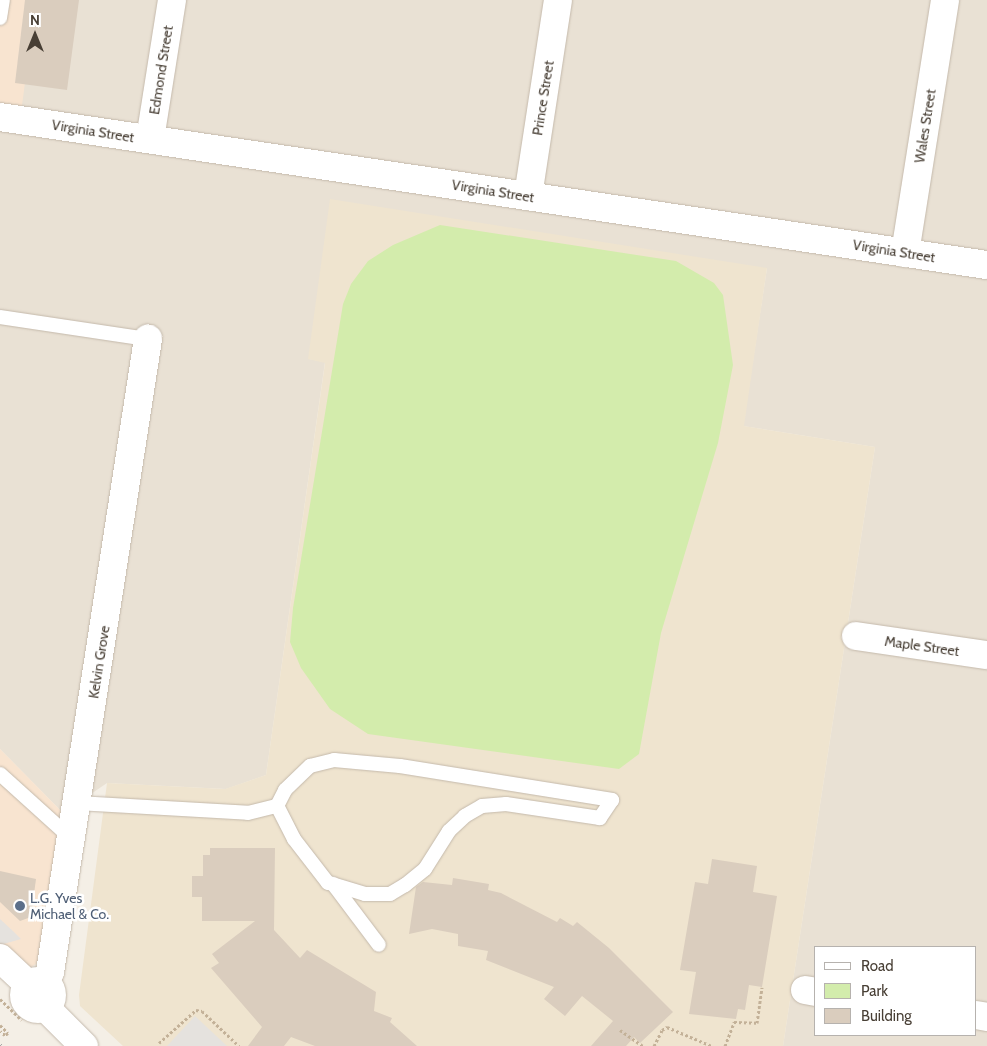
<!DOCTYPE html>
<style>
body{margin:0}
#map{position:relative;width:987px;height:1046px;overflow:hidden;background:#f4efe6;font-family:Cabin,sans-serif}
div>[style]{position:absolute}
.residential>*{inset:0;background:#e9e1d4}
.commercial>*{inset:0;background:#f8e4d0}
.education>*{inset:0;background:#efe4cf}
.green>*{inset:0;background:#d3ecac}
.parking>*{inset:0;background:#e5e2de}
.building>*{inset:0;background:#dacdbe}
.path>*{height:3px;margin-top:-1.5px;transform-origin:0;background:repeating-linear-gradient(90deg,#c3b198 0 2.5px,transparent 0 5px)}
.roads{filter:drop-shadow(0 0 1px #c4b9ab) drop-shadow(0 0 1px #c4b9ab)}
.service>*{height:14px;margin:-7px;padding:0 7px;transform-origin:7px;border-radius:7px;background:#fff}
.minor>*{height:28px;margin:-14px;padding:0 14px;transform-origin:14px;border-radius:14px;background:#fff}
.minor>.ring{margin:-14px;padding:0;box-sizing:content-box;background:none;border:28px solid #fff;border-radius:50%}
.rail>*{height:4px;margin-top:-2px;transform-origin:0;background:repeating-linear-gradient(90deg,#969696 0 6px,transparent 0 12px)}
.dots>*{width:14px;height:14px;translate:-50% -50%;box-sizing:border-box;border:2px solid #fff;border-radius:50%}
span{translate:-50% -50%;white-space:nowrap;text-align:center;line-height:1.15;-webkit-text-stroke:5px #fff;paint-order:stroke}
.street-label{font-size:14px;color:#483f35}
.service-label{font-size:14px;color:#4e5e75}
.left{translate:0 -50%;text-align:left}
.legend{position:absolute;left:814px;top:946px;width:162px;height:90px;box-sizing:border-box;background:#fff;border:1px solid #b6b2ae;margin:0;padding:6px 9px;list-style:none;font-size:15px;color:#483f35}
.legend li{display:flex;align-items:center;gap:10px;height:25px}
.legend b{width:25px;border:1px solid #b6b2ae}
.north{position:absolute;left:10px;top:10px;width:50px;height:50px;-webkit-text-stroke:4px #fff;paint-order:stroke;rotate:0deg;font-size:14px;font-weight:700;line-height:20px;text-align:center;color:#483f35}
.north::after{content:'';display:block;margin:auto;width:18px;height:22px;background:#483f35;clip-path:polygon(50% 0,100% 100%,50% 72%,0 100%)}
</style>
<div id="map">
<div class="residential">
<i style="clip-path:polygon(evenodd,36px 0,987px 0,987px 1046px,783px 1046px,875px 447px,743px 426px,767px 268px,309px 359px,325px 362px,266px 775px,226px 789px,107px 783px,63px 813px,0 749px,0 111px,36px 0,816px 947px,976px 947px,976px 1035px,816px 1035px,816px 947px)"></i>
</div>
<div class="commercial">
<i style="clip-path:polygon(0 0,36px 0,21px 113px,0 111px)"></i>
<i style="clip-path:polygon(0 749px,63px 813px,38px 963px,29px 968px,0 947px)"></i>
</div>
<div class="education">
<i style="clip-path:polygon(330px 199px,767px 268px,744px 426px,875px 447px,783px 1046px,123px 1046px,80px 1006px,79px 995px,107px 783px,225px 789px,266px 775px,325px 363px,308px 359px)"></i>
</div>
<div class="green">
<i style="clip-path:polygon(440px 225px,676px 261px,714px 283px,723px 295px,733px 365px,718px 443px,661px 633px,639px 754px,619px 769px,368px 734px,330px 709px,301px 668px,290px 642px,293px 608px,343px 304px,351px 284px,368px 261px,393px 245px)"></i>
</div>
<div class="parking">
<i style="clip-path:polygon(0 919px,14px 932px,21px 939px,0 945px)"></i>
<i style="clip-path:polygon(195px 1016px,227px 1046px,167px 1046px)"></i>
</div>
<div class="building">
<i style="clip-path:polygon(25px 0,79px 0,67px 90px,15px 83px)"></i>
<i style="clip-path:polygon(210px 848px,275px 848px,274px 930px,300px 958px,307px 950px,376px 992px,374px 1011px,392px 1018px,390px 1022px,417px 1046px,315px 1046px,291px 1037px,284px 1046px,248px 1046px,262px 1027px,211px 968px,219px 963px,212px 954px,255px 921px,202px 921px,202px 897px,192px 897px,192px 876px,203px 876px,203px 855px,210px 855px)"></i>
<i style="clip-path:polygon(712px 859px,757px 866px,753px 892px,777px 896px,762px 987px,749px 985px,745px 1010px,738px 1009px,736px 1019px,689px 1014px,696px 972px,680px 970px,695px 882px,708px 884px)"></i>
<i style="clip-path:polygon(0 871px,36px 879px,31px 917px,20px 921px,0 902px)"></i>
<i style="clip-path:polygon(453px 878px,489px 884px,488px 890px,501px 893px,557px 922px,560px 918px,573px 926px,577px 922px,609px 948px,673px 1012px,640px 1043px,634px 1037px,626px 1046px,591px 1046px,613px 1021px,582px 996px,565px 1016px,544px 999px,554px 987px,486px 960px,488px 951px,458px 946px,458px 934px,432px 929px,409px 934px,416px 887px,423px 882px,452px 885px)"></i>
</div>
<div class="path">
<i style="left:0;top:999px;width:30px;rotate:44deg"></i>
<i style="left:0;top:1025px;width:11px;rotate:45deg"></i>
<i style="left:8px;top:1033px;width:4px;rotate:146deg"></i>
<i style="left:5px;top:1035px;width:6px;rotate:-141deg"></i>
<i style="left:620px;top:1030px;width:28px;rotate:35deg"></i>
<i style="left:159px;top:1043px;width:50px;rotate:-41.7deg"></i>
<i style="left:196px;top:1010px;width:6px;rotate:9deg"></i>
<i style="left:202px;top:1011px;width:51px;rotate:43.4deg"></i>
<i style="left:654px;top:1046px;width:18px;rotate:-63deg"></i>
<i style="left:662px;top:1030px;width:6px;rotate:-31deg"></i>
<i style="left:667px;top:1027px;width:49px;rotate:22.9deg"></i>
<i style="left:725px;top:1046px;width:26px;rotate:-69deg"></i>
<i style="left:734px;top:1022px;width:23px;rotate:2deg"></i>
<i style="left:757px;top:1023px;width:36px;rotate:-82deg"></i>
</div>
<div class="roads">
<div class="service">
<i style="left:0;top:18px;width:18px;rotate:-81deg"></i>
<i style="left:0;top:317px;width:150px;rotate:8.5deg"></i>
<i style="left:334px;top:760px;width:66px;rotate:5.2deg"></i>
<i style="left:400px;top:766px;width:215px;rotate:9.1deg"></i>
<i style="left:612px;top:800px;width:22px;rotate:124deg"></i>
<i style="left:600px;top:818px;width:95px;rotate:-171.5deg"></i>
<i style="left:506px;top:804px;width:24px;rotate:175deg"></i>
<i style="left:482px;top:806px;width:20px;rotate:150deg"></i>
<i style="left:465px;top:816px;width:22px;rotate:137deg"></i>
<i style="left:449px;top:831px;width:45px;rotate:122.3deg"></i>
<i style="left:425px;top:869px;width:26px;rotate:141deg"></i>
<i style="left:405px;top:885px;width:17px;rotate:149deg"></i>
<i style="left:390px;top:894px;width:25px;rotate:180deg"></i>
<i style="left:365px;top:894px;width:39px;rotate:-163deg"></i>
<i style="left:328px;top:883px;width:56px;rotate:-127.7deg"></i>
<i style="left:294px;top:839px;width:37px;rotate:-117deg"></i>
<i style="left:277px;top:806px;width:18px;rotate:-63deg"></i>
<i style="left:285px;top:790px;width:35px;rotate:-44deg"></i>
<i style="left:310px;top:766px;width:25px;rotate:-14deg"></i>
<i style="left:0;top:774px;width:97px;rotate:42.1deg"></i>
<i style="left:77px;top:803px;width:171px;rotate:3.3deg"></i>
<i style="left:248px;top:813px;width:30px;rotate:-14deg"></i>
<i style="left:333px;top:884px;width:76px;rotate:53deg"></i>
</div>
<div class="minor">
<i style="left:0;top:117px;width:998px;rotate:8.53deg"></i>
<i style="left:150px;top:139px;width:141px;rotate:-81deg"></i>
<i style="left:528px;top:196px;width:198px;rotate:-81.3deg"></i>
<i style="left:905px;top:253px;width:256px;rotate:-81deg"></i>
<i style="left:856px;top:636px;width:132px;rotate:8.3deg"></i>
<i style="left:0;top:958px;width:38px;rotate:43deg"></i>
<i class="ring" style="left:24px;top:981px;width:0;height:0"></i>
<i style="left:44px;top:982px;width:12px;rotate:-59deg"></i>
<i style="left:50px;top:972px;width:641px;rotate:-81.2deg"></i>
<i style="left:805px;top:990px;width:11px;rotate:10deg"></i>
<i style="left:45px;top:1007px;width:55px;rotate:45deg"></i>
<i style="left:976px;top:1015px;width:11px;rotate:10deg"></i>
</div>
</div>
<div class="rail">
<i style="left:0;top:1045px;width:1px;rotate:45deg"></i>
</div>
<div class="dots">
<i style="left:20px;top:906px;background:#5c6f8a"></i>
</div>
<div class="street-label">
<span style="left:161px;top:70px;rotate:-81deg">Edmond Street</span>
<span style="left:543px;top:98px;rotate:-81deg">Prince Street</span>
<span style="left:925px;top:126px;rotate:-81deg">Wales Street</span>
<span style="left:93px;top:131px;rotate:9deg">Virginia Street</span>
<span style="left:493px;top:191px;rotate:9deg">Virginia Street</span>
<span style="left:894px;top:251px;rotate:9deg">Virginia Street</span>
<span style="left:922px;top:646px;rotate:8deg">Maple Street</span>
<span style="left:99px;top:662px;rotate:-81deg">Kelvin Grove</span>
</div>
<div class="service-label">
<span class="left" style="left:30px;top:906px">L.G. Yves<br>Michael &amp; Co.</span>
</div>
<ul class="legend">
<li><b style="height:6px;background:#fff"></b>Road</li>
<li><b style="height:14px;background:#d3ecac"></b>Park</li>
<li><b style="height:14px;background:#dacdbe"></b>Building</li>
</ul>
<div class="north">N</div>
</div>
